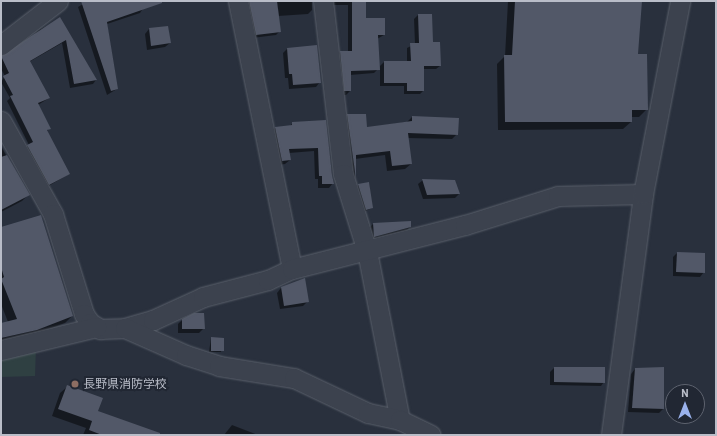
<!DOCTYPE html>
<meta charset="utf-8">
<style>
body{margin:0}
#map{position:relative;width:717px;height:436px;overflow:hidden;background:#29303d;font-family:Barlow,"Noto Sans JP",sans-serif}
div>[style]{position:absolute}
.green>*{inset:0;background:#2f4042}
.shadow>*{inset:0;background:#0007}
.building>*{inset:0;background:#525868}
.roads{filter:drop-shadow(0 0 1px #5a606b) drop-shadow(0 0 1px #5a606b)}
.minor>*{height:19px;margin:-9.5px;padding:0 9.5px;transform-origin:9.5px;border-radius:9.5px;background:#3c424e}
.dots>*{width:11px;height:11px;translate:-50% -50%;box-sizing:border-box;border:2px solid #212733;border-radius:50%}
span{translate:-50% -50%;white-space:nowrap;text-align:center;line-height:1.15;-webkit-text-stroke:4px #212733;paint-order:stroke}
.poi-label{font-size:12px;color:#b9bdc8}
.left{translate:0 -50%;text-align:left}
.frame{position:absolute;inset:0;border:2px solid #b9bdc8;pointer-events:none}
.north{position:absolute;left:665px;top:384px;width:40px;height:40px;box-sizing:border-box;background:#212733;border:1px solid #5e636f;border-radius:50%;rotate:0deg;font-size:11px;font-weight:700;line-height:16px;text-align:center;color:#b9bdc8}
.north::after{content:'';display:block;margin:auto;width:14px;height:18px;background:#9ab2ec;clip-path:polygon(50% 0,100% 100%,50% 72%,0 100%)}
</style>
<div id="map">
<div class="green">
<i style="clip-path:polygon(36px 345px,35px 376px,1px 377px,1px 354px)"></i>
</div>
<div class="shadow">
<i style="clip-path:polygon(88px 1px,166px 1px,144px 7px,140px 13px,107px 24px,117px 89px,107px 95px,78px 7px)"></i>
<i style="clip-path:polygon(243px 1px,312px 1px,312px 10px,308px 14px,278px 16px,280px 31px,276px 35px,252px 38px)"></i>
<i style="clip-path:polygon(327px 1px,365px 1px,365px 19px,384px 35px,377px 39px,378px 69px,374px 73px,350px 75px,350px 91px,346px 95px,341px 95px,336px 56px,340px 52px,348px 52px,348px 5px,330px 5px)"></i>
<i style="clip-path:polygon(508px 1px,641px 1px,637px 55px,647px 109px,639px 117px,631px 117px,631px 122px,623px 129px,498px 130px,497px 64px,505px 56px)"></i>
<i style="clip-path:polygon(418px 15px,431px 15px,432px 43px,440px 66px,436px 69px,423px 69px,423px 91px,420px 94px,404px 94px,404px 86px,380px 86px,380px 66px,384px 62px,407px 62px,407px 48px,415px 44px,414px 19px)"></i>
<i style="clip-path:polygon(60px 19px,96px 80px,93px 84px,70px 88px,62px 43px,29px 62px,49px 98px,38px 105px,49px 128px,47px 131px,69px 174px,45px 188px,24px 150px,29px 145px,7px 101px,10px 98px,1px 82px,5px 76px,1px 69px,1px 56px,23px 46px,39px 30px)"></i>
<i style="clip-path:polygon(167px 27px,170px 43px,165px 47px,147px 50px,145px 34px,149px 29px)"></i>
<i style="clip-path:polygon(316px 46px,320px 82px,316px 87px,289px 89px,288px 78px,285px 78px,283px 53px,287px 49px)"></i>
<i style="clip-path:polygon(348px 115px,366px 128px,407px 122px,412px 117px,457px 134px,452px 139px,407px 138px,411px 164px,405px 169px,387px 171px,385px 155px,355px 159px,355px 179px,351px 183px,342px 120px)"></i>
<i style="clip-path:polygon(325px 121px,333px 183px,329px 188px,318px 188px,318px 179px,315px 179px,314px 151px,289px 153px,290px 160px,285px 164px,278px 165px,271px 132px,275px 128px,289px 127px,293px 123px)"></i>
<i style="clip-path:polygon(1px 146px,28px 195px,22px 201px,1px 212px)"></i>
<i style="clip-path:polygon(423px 180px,459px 194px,455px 198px,423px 199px,418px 184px)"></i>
<i style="clip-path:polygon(369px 183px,372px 208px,361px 213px,354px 189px,358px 185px)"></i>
<i style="clip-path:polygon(373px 224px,410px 227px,406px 231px,370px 240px,369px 228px)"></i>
<i style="clip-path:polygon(1px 228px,72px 316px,65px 323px,28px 337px,1px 343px,1px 324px,8px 322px,1px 304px)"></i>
<i style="clip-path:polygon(677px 253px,704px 272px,700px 277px,673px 276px,673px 257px)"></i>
<i style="clip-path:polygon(281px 288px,308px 301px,303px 306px,280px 309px,277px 293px)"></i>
<i style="clip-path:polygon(182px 320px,204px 328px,199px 333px,178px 333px,178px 324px)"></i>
<i style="clip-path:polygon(211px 338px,223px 339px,221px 352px,209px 352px)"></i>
<i style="clip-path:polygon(554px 368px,604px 382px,601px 386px,550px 385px,550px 372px)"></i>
<i style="clip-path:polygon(635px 369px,663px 409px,659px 413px,628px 412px,631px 374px)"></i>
<i style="clip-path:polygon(67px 387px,97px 412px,163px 435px,83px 435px,86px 428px,52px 416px,60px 393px)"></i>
<i style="clip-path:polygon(232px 425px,258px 435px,224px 435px)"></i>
</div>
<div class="building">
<i style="clip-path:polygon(81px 1px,162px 1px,162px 3px,107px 22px,118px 89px,111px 91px)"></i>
<i style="clip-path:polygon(249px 1px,277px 1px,281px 32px,256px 35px)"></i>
<i style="clip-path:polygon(352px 1px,366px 1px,366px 18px,385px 18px,385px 35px,378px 35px,380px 70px,351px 71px,351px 91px,344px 91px,340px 51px,352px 51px)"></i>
<i style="clip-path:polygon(515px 1px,642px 1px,638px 54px,647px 54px,648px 110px,632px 110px,632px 122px,505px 122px,504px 55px,512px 55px)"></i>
<i style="clip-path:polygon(418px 14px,432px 14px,433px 42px,440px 42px,441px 66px,424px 66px,424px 91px,407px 91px,407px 83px,384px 83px,384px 61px,411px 61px,410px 43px,419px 43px)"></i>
<i style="clip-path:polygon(60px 17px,97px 80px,74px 84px,66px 40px,30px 61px,50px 98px,38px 103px,51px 129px,47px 130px,70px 174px,49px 185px,27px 145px,33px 142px,10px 96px,13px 95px,3px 76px,9px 73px,1px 56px)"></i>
<i style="clip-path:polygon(168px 26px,171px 43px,151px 46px,149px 28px)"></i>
<i style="clip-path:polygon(317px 45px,321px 83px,293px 85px,292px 74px,289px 74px,287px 48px)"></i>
<i style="clip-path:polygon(347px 114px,366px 114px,367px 127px,412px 121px,412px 116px,459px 118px,458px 135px,408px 133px,412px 164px,392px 166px,390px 151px,356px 155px,356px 179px)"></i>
<i style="clip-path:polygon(326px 120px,332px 175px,334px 184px,322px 184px,322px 176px,319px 176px,318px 148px,289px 149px,291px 160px,282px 161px,275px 127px,292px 125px,292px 122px)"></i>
<i style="clip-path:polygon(7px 155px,30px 195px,1px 210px,1px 157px)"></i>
<i style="clip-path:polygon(422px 179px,455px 180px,460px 194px,427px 195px)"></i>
<i style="clip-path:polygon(369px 182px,373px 208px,366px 210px,358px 184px)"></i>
<i style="clip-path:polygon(41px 215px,73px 316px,37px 330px,1px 338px,1px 323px,17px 319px,1px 279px,4px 277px,1px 267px,1px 227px)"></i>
<i style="clip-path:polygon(411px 221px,411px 227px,374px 237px,373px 223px)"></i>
<i style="clip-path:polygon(677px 252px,705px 253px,705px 273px,676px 272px)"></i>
<i style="clip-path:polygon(305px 278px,309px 302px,284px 306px,281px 287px)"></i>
<i style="clip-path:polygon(194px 313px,204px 313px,205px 329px,182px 329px,182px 319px)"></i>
<i style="clip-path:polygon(211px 337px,224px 338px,224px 351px,211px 351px)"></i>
<i style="clip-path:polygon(554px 367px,605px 367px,605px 383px,554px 382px)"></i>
<i style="clip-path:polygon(664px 367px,664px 409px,632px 408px,635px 368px)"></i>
<i style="clip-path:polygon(67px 385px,103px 398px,98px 411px,160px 433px,160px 435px,102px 435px,89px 430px,92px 421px,58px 409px)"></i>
</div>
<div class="roads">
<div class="minor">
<i style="left:238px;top:1px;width:273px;rotate:78.6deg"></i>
<i style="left:323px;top:1px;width:174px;rotate:83.4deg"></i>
<i style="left:343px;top:174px;width:81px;rotate:72.7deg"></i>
<i style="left:367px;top:251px;width:172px;rotate:79deg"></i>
<i style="left:1px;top:45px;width:72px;rotate:-37.7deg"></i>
<i style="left:1px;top:121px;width:107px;rotate:60.8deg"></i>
<i style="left:53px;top:214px;width:105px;rotate:72.8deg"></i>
<i style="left:84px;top:314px;width:11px;rotate:56deg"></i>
<i style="left:90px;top:323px;width:12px;rotate:31deg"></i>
<i style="left:100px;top:329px;width:25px;rotate:-2deg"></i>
<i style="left:125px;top:328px;width:29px;rotate:-16deg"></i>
<i style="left:153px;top:320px;width:55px;rotate:-24.7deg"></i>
<i style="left:203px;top:297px;width:67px;rotate:-14.7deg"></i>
<i style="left:268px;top:280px;width:26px;rotate:-25deg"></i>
<i style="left:292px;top:269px;width:179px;rotate:-14.3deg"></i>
<i style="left:465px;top:225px;width:97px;rotate:-17.3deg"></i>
<i style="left:558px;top:196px;width:85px;rotate:-1.3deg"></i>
<i style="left:125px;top:328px;width:67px;rotate:23.9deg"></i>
<i style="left:186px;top:355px;width:35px;rotate:18deg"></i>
<i style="left:219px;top:366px;width:76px;rotate:9.1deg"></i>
<i style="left:294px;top:378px;width:82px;rotate:25.3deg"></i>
<i style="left:368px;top:413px;width:33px;rotate:12deg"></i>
<i style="left:400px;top:420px;width:34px;rotate:26deg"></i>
<i style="left:1px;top:350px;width:98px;rotate:-13.6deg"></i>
<i style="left:611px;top:435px;width:243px;rotate:-82.4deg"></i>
<i style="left:643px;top:194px;width:197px;rotate:-79.1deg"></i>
</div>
</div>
<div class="dots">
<i style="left:75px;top:384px;background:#8d6e63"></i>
</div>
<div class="poi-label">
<span class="left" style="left:83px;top:384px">長野県消防学校</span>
</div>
<div class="frame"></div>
<div class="north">N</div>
</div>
